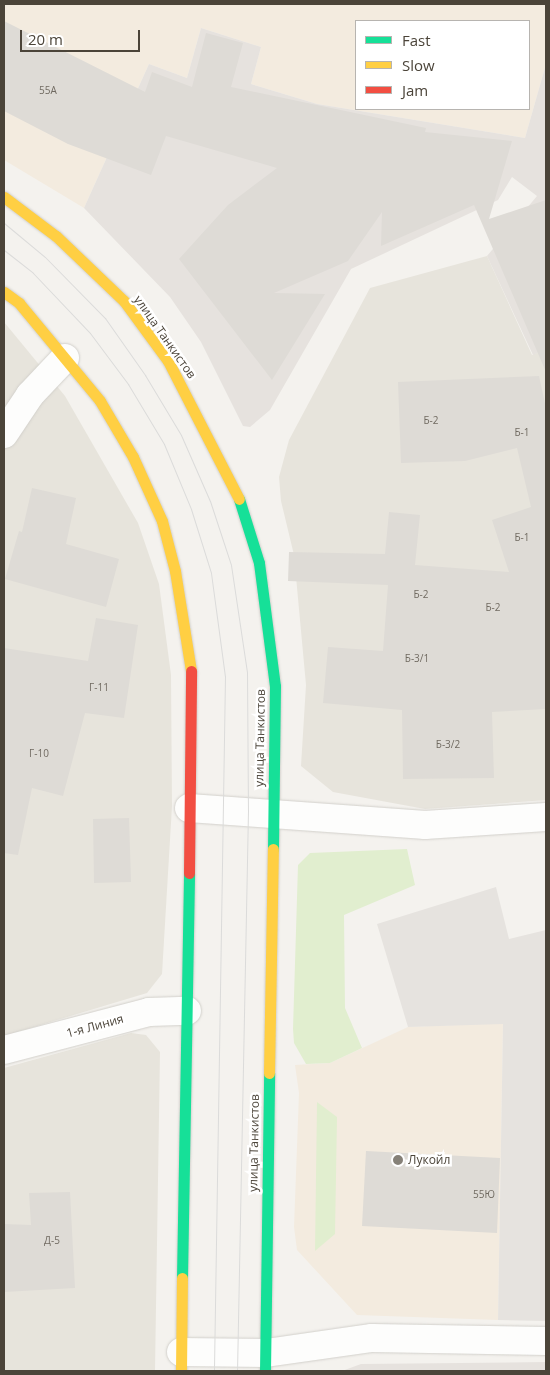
<!DOCTYPE html>
<meta charset="utf-8">
<style>
body{margin:0}
#map{position:relative;width:550px;height:1375px;overflow:hidden;background:#f4f2ee;font-family:"Open Sans",sans-serif}
div>[style]{position:absolute}
.residential>*{inset:0;background:#e7e4dc}
.commercial>*{inset:0;background:#f3ebdf}
.industrial>*{inset:0;background:#e6e2de}
.green>*{inset:0;background:#e1eecf}
.parking>*{inset:0;background:#e6e3df}
.building>*{inset:0;background:#dedbd6}
.roads{filter:drop-shadow(0 0 1px #d2d0cb) drop-shadow(0 0 1px #d2d0cb)}
.street>*{height:28px;margin:-14px;padding:0 14px;transform-origin:14px;border-radius:14px;background:#fdfdfc}
.fast>*{height:11px;margin:-5.5px;padding:0 5.5px;transform-origin:5.5px;border-radius:5.5px;background:#16e098}
.slow>*{height:11px;margin:-5.5px;padding:0 5.5px;transform-origin:5.5px;border-radius:5.5px;background:#ffcf43}
.jam>*{height:11px;margin:-5.5px;padding:0 5.5px;transform-origin:5.5px;border-radius:5.5px;background:#f24e42}
.tram>*{height:1px;margin:-0.5px;padding:0 0.5px;transform-origin:0.5px;border-radius:0.5px;background:#dbdbda}
.dots>*{width:14px;height:14px;translate:-50% -50%;box-sizing:border-box;border:2px solid #fff;border-radius:50%}
span{translate:-50% -50%;white-space:nowrap;text-align:center;line-height:1.15;-webkit-text-stroke:5px #fff;paint-order:stroke}
.number-label{font-size:10px;color:#706a61}
.number-label span{-webkit-text-stroke-width:0}
.street-label{font-size:12px;color:#4b4439}
.poi-label{font-size:12px;color:#4b4439}
.left{translate:0 -50%;text-align:left}
.frame{position:absolute;inset:0;border:5px solid #4b4439;pointer-events:none}
.legend{position:absolute;left:355px;top:20px;width:175px;height:90px;box-sizing:border-box;background:#fff;border:1px solid #b7b4b0;margin:0;padding:6px 9px;list-style:none;font-size:15px;color:#4b4439}
.legend li{display:flex;align-items:center;gap:10px;height:25px}
.legend b{width:25px;border:1px solid #b7b4b0}
.scale{position:absolute;left:20px;top:30px;width:120px;height:22px;box-sizing:border-box;border:2px solid #4b4439;border-top:0;padding-left:6px;font-size:15px;line-height:18px;white-space:nowrap;color:#4b4439;-webkit-text-stroke:4px #fff;paint-order:stroke}
</style>
<div id="map">
<div class="residential">
<i style="clip-path:polygon(487px 256px,532px 355px,546px 349px,546px 800px,425px 809px,333px 792px,301px 766px,306px 685px,294px 555px,281px 501px,279px 477px,289px 440px,370px 288px)"></i>
<i style="clip-path:polygon(4px 322px,65px 396px,138px 523px,159px 584px,171px 675px,172px 806px,162px 974px,147px 993px,4px 1036px)"></i>
<i style="clip-path:polygon(131px 1033px,146px 1035px,160px 1052px,155px 1371px,4px 1371px,4px 1068px)"></i>
</div>
<div class="commercial">
<i style="clip-path:polygon(evenodd,4px 4px,546px 4px,546px 64px,525px 138px,317px 104px,251px 84px,261px 47px,201px 28px,187px 78px,149px 64px,84px 208px,4px 160px,4px 4px,356px 21px,529px 21px,529px 109px,356px 109px,356px 21px)"></i>
<i style="clip-path:polygon(503px 1023px,498px 1320px,357px 1315px,297px 1250px,294px 1227px,299px 1093px,295px 1065px,330px 1063px,408px 1027px)"></i>
</div>
<div class="industrial">
<i style="clip-path:polygon(201px 28px,261px 47px,251px 84px,317px 104px,525px 138px,546px 64px,546px 349px,533px 355px,487px 256px,537px 196px,512px 177px,498px 200px,351px 269px,270px 410px,250px 427px,243px 426px,201px 342px,170px 297px,84px 208px,149px 64px,187px 78px)"></i>
<i style="clip-path:polygon(546px 1362px,546px 1371px,342px 1371px,361px 1364px)"></i>
</div>
<div class="green">
<i style="clip-path:polygon(407px 849px,415px 885px,344px 915px,345px 1008px,362px 1048px,330px 1063px,306px 1064px,294px 1043px,293px 1029px,298px 865px,310px 853px)"></i>
<i style="clip-path:polygon(317px 1102px,337px 1117px,335px 1234px,315px 1251px)"></i>
</div>
<div class="parking">
<i style="clip-path:polygon(496px 887px,509px 939px,546px 930px,546px 1321px,498px 1320px,503px 1024px,408px 1027px,377px 924px)"></i>
</div>
<div class="building">
<i style="clip-path:polygon(4px 21px,145px 92px,152px 72px,192px 87px,206px 33px,243px 43px,231px 87px,426px 128px,425px 132px,512px 141px,489px 219px,546px 200px,546px 372px,474px 205px,381px 246px,382px 212px,348px 261px,274px 293px,325px 294px,272px 380px,179px 259px,228px 205px,277px 168px,166px 136px,151px 175px,68px 144px,4px 111px)"></i>
<i style="clip-path:polygon(539px 376px,546px 408px,546px 709px,492px 712px,494px 778px,403px 779px,402px 710px,323px 703px,328px 647px,383px 651px,388px 585px,288px 581px,289px 552px,385px 554px,389px 512px,420px 515px,415px 565px,509px 572px,492px 520px,531px 507px,517px 448px,465px 461px,401px 463px,398px 382px)"></i>
<i style="clip-path:polygon(32px 488px,76px 498px,66px 544px,119px 559px,106px 607px,5px 579px,19px 531px,22px 532px)"></i>
<i style="clip-path:polygon(96px 618px,138px 625px,124px 718px,85px 713px,63px 796px,32px 788px,18px 855px,4px 853px,4px 648px,88px 661px)"></i>
<i style="clip-path:polygon(129px 818px,131px 882px,94px 883px,93px 819px)"></i>
<i style="clip-path:polygon(366px 1151px,500px 1158px,497px 1233px,362px 1226px)"></i>
<i style="clip-path:polygon(70px 1192px,75px 1288px,4px 1292px,4px 1224px,31px 1225px,29px 1193px)"></i>
</div>
<div class="roads">
<div class="street">
<i style="left:4px;top:434px;width:47px;rotate:-56.3deg"></i>
<i style="left:30px;top:395px;width:51px;rotate:-46.6deg"></i>
<i style="left:189px;top:808px;width:237px;rotate:4.1deg"></i>
<i style="left:425px;top:825px;width:121px;rotate:-3.8deg"></i>
<i style="left:4px;top:1050px;width:150px;rotate:-14.7deg"></i>
<i style="left:149px;top:1012px;width:38px;rotate:-2deg"></i>
<i style="left:181px;top:1352px;width:85px;rotate:0.7deg"></i>
<i style="left:266px;top:1353px;width:107px;rotate:-8.1deg"></i>
<i style="left:372px;top:1338px;width:174px;rotate:1deg"></i>
</div>
<div class="fast">
<i style="left:239px;top:499px;width:67px;rotate:72.6deg"></i>
<i style="left:259px;top:563px;width:124px;rotate:82.6deg"></i>
<i style="left:275px;top:686px;width:163px;rotate:90.7deg"></i>
<i style="left:182px;top:1278px;width:405px;rotate:-89deg"></i>
<i style="left:265px;top:1371px;width:298px;rotate:-89.2deg"></i>
</div>
<div class="slow">
<i style="left:4px;top:197px;width:65px;rotate:36.9deg"></i>
<i style="left:56px;top:236px;width:94px;rotate:43.7deg"></i>
<i style="left:124px;top:301px;width:74px;rotate:53.7deg"></i>
<i style="left:168px;top:361px;width:155px;rotate:62.8deg"></i>
<i style="left:4px;top:292px;width:19px;rotate:36deg"></i>
<i style="left:19px;top:303px;width:127px;rotate:50.4deg"></i>
<i style="left:100px;top:401px;width:65px;rotate:59.5deg"></i>
<i style="left:133px;top:457px;width:70px;rotate:65.6deg"></i>
<i style="left:162px;top:521px;width:52px;rotate:75.4deg"></i>
<i style="left:175px;top:571px;width:101px;rotate:80.9deg"></i>
<i style="left:269px;top:1073px;width:224px;rotate:-89deg"></i>
<i style="left:181px;top:1371px;width:93px;rotate:-89.4deg"></i>
</div>
<div class="jam">
<i style="left:189px;top:873px;width:202px;rotate:-89.4deg"></i>
</div>
</div>
<div class="tram">
<i style="left:4px;top:223px;width:53px;rotate:39.7deg"></i>
<i style="left:45px;top:257px;width:86px;rotate:45.5deg"></i>
<i style="left:105px;top:318px;width:70px;rotate:54.9deg"></i>
<i style="left:145px;top:375px;width:70px;rotate:59deg"></i>
<i style="left:181px;top:435px;width:72px;rotate:66.3deg"></i>
<i style="left:210px;top:501px;width:67px;rotate:71.8deg"></i>
<i style="left:231px;top:565px;width:108px;rotate:81.5deg"></i>
<i style="left:247px;top:672px;width:138px;rotate:89.6deg"></i>
<i style="left:248px;top:810px;width:561px;rotate:91.12deg"></i>
<i style="left:4px;top:250px;width:37px;rotate:38deg"></i>
<i style="left:33px;top:273px;width:83px;rotate:46.5deg"></i>
<i style="left:90px;top:333px;width:64px;rotate:53.3deg"></i>
<i style="left:128px;top:384px;width:70px;rotate:59deg"></i>
<i style="left:164px;top:444px;width:70px;rotate:67.4deg"></i>
<i style="left:191px;top:509px;width:67px;rotate:72.6deg"></i>
<i style="left:211px;top:573px;width:104px;rotate:82.3deg"></i>
<i style="left:225px;top:676px;width:695px;rotate:90.91deg"></i>
</div>
<div class="dots">
<i style="left:398px;top:1160px;background:#868178"></i>
</div>
<div class="number-label">
<span style="left:48px;top:91px">55А</span>
<span style="left:431px;top:421px">Б-2</span>
<span style="left:522px;top:433px">Б-1</span>
<span style="left:522px;top:538px">Б-1</span>
<span style="left:421px;top:595px">Б-2</span>
<span style="left:493px;top:608px">Б-2</span>
<span style="left:417px;top:659px">Б-3/1</span>
<span style="left:99px;top:688px">Г-11</span>
<span style="left:448px;top:745px">Б-3/2</span>
<span style="left:39px;top:754px">Г-10</span>
<span style="left:484px;top:1195px">55Ю</span>
<span style="left:52px;top:1241px">Д-5</span>
</div>
<div class="street-label">
<span style="left:165px;top:337px;rotate:55deg">улица Танкистов</span>
<span style="left:260px;top:738px;rotate:-89deg">улица Танкистов</span>
<span style="left:95px;top:1026px;rotate:-15deg">1-я Линия</span>
<span style="left:254px;top:1143px;rotate:-89deg">улица Танкистов</span>
</div>
<div class="poi-label">
<span class="left" style="left:408px;top:1160px">Лукойл</span>
</div>
<div class="frame"></div>
<ul class="legend">
<li><b style="height:6px;background:#16e098"></b>Fast</li>
<li><b style="height:6px;background:#ffcf43"></b>Slow</li>
<li><b style="height:6px;background:#f24e42"></b>Jam</li>
</ul>
<div class="scale">20 m</div>
</div>
